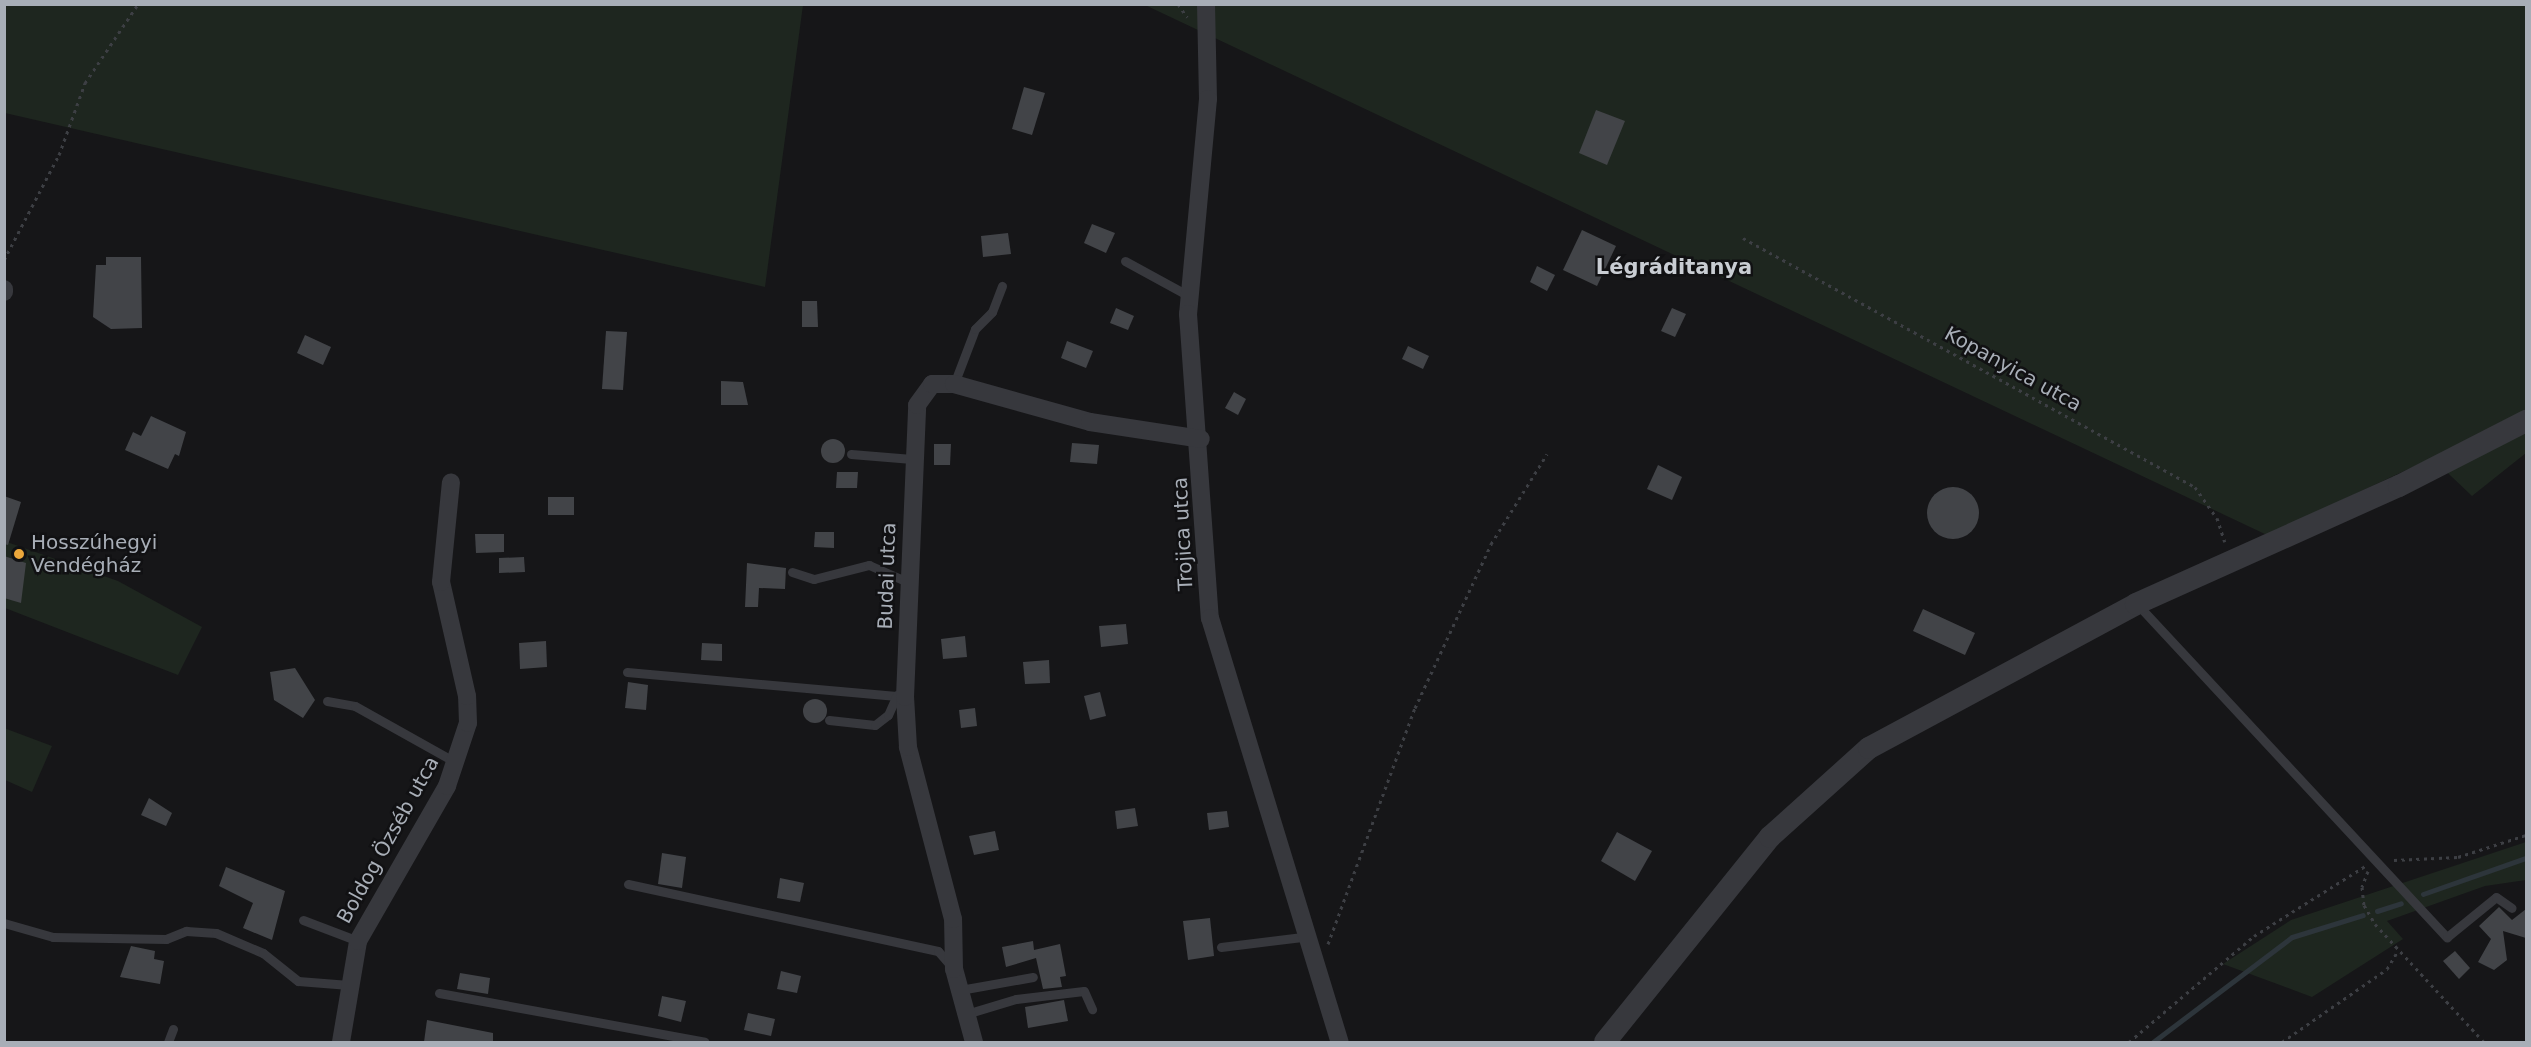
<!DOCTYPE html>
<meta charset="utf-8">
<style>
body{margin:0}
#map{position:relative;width:2531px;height:1047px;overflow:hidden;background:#161618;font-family:"DejaVu Sans",sans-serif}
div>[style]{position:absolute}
.green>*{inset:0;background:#1e261f}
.stream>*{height:5px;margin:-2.5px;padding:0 2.5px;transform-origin:2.5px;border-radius:2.5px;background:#2d353b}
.building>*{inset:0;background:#424448}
.round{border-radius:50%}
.path>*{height:3px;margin-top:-1.5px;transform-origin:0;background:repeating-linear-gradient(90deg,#3d3f44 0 3px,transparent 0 7.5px)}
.service>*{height:9px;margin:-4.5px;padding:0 4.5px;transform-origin:4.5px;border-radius:4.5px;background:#37383d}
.minor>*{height:18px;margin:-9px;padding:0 9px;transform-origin:9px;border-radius:9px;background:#37383d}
.tertiary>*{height:22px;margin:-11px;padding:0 11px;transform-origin:11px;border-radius:11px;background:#37383d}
.dots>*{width:16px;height:16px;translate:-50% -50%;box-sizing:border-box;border:3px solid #111113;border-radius:50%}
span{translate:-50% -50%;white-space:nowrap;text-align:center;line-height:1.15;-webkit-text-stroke:5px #111113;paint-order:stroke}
.street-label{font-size:20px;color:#a8aeb7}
.poi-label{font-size:20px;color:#a8aeb7}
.left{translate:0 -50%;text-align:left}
.neighbourhood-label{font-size:21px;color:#c9cdd3;font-weight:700}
.frame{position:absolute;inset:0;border:6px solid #a8aeb7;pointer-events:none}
</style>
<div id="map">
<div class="green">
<i style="clip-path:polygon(5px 4px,803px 5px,765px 287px,5px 113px)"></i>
<i style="clip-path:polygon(1145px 5px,2526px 5px,2526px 453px,2472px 496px,2432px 458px,2267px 535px)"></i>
<i style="clip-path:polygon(4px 541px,118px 581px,202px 627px,178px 675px,5px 608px)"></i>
<i style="clip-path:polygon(4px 728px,52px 746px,32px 792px,5px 780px)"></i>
<i style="clip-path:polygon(2526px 842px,2526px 880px,2485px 886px,2387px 921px,2403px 939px,2312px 997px,2223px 964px,2291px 920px)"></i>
</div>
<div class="stream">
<i style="left:2423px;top:894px;width:109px;rotate:-19.3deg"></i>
<i style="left:2377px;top:911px;width:25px;rotate:-18deg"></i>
<i style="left:2153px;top:1042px;width:174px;rotate:-37.1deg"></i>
<i style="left:2292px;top:937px;width:74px;rotate:-17.2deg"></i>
</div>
<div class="building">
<i style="clip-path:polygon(1024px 87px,1045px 93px,1032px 135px,1012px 129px)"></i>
<i style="clip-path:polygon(1596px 110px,1625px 121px,1607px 165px,1579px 153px)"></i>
<i style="clip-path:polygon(1092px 224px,1115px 233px,1106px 253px,1084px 243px)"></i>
<i style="clip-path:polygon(1582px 230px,1616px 246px,1597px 286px,1563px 270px)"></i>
<i style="clip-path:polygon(1008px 233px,1011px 254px,983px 257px,981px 236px)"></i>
<i style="clip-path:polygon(106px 257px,141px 257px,142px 328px,111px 329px,93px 317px,96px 265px,106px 265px)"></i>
<i style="clip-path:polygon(1537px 266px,1555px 275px,1547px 291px,1530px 282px)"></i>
<i style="clip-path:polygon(802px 301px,817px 301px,818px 327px,802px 327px)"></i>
<i style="clip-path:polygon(1116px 308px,1134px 316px,1128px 330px,1110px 323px)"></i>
<i style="clip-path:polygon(1672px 308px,1686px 314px,1675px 337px,1661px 331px)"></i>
<i style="clip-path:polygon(606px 331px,627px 332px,623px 390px,602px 389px)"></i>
<i style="clip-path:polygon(305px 335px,331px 347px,323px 365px,297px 353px)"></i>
<i style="clip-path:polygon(1067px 341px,1093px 351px,1086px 368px,1061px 358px)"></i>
<i style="clip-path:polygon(1408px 346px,1429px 356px,1423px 369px,1402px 359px)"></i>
<i style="clip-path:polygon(721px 381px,743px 382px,748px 405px,721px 405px)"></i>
<i style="clip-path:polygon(1234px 392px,1246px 399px,1238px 415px,1225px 408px)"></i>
<i style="clip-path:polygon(151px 416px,186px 432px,179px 456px,175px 454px,168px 469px,125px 450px,133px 432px,141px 436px)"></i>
<i class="round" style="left:821px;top:439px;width:24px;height:24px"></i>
<i style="clip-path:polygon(1072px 443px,1099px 445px,1097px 464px,1070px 462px)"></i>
<i style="clip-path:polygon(934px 444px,951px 444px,950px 465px,934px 465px)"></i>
<i style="clip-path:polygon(1658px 465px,1682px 477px,1672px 500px,1647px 489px)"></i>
<i style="clip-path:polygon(837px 472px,858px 472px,857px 488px,836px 488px)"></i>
<i class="round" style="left:1927px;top:487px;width:52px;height:52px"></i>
<i style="clip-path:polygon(4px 496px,21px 502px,8px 545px,4px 544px)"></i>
<i style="clip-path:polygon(548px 497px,574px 497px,574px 515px,548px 515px)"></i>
<i style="clip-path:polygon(815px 532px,834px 532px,834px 548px,814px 547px)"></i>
<i style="clip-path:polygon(475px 534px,504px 534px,504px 552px,476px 553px)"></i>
<i style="clip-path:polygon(4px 556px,26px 563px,21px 603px,4px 598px)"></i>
<i style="clip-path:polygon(524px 557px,525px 572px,499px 573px,499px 558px)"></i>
<i style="clip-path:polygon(747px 563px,786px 568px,785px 589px,759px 588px,758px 607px,745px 607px)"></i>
<i style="clip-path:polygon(1923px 609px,1975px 633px,1965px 655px,1913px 631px)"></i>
<i style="clip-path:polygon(1126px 624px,1128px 644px,1101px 647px,1099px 626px)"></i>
<i style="clip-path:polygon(965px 636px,967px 657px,943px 659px,941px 639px)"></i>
<i style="clip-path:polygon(546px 641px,547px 667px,520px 669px,519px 643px)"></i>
<i style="clip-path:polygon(702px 643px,722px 644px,722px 661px,701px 660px)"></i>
<i style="clip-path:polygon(1049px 660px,1050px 683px,1025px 684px,1023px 662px)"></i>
<i style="clip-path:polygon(295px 668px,315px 700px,303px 718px,274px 700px,270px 672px)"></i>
<i style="clip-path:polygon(628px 682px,648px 685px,646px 710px,625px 708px)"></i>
<i style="clip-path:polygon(1100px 692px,1106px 716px,1090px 720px,1084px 696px)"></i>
<i class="round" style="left:803px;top:699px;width:24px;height:24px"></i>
<i style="clip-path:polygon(975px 708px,977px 726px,961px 728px,959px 710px)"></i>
<i style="clip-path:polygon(149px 798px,172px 813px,166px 826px,141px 815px)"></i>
<i style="clip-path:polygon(1135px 808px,1138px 826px,1117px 829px,1115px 811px)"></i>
<i style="clip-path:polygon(1227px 811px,1229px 827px,1209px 830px,1207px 813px)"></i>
<i style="clip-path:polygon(995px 831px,999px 850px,974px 855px,969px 836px)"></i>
<i style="clip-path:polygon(1617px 832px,1652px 851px,1635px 881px,1601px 861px)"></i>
<i style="clip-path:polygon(662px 853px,686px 857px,682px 888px,658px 884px)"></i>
<i style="clip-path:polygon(226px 867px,285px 891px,272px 940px,243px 928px,253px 903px,219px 886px)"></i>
<i style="clip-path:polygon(780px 878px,804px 883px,800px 902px,777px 898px)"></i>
<i style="clip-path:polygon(2499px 907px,2512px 920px,2526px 909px,2526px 938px,2503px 931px,2507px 960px,2494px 970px,2478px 962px,2491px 939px,2479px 926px)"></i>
<i style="clip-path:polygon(1210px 918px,1214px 956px,1188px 960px,1183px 921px)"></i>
<i style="clip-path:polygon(1033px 941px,1034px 950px,1060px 944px,1066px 976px,1060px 977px,1062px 987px,1043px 989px,1036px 958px,1006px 967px,1002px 947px)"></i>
<i style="clip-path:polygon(131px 946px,155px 951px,154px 959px,164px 961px,160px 984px,120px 977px)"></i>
<i style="clip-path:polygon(2455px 951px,2470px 968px,2459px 979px,2443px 961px)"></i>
<i style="clip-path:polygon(781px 971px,801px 976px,797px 993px,777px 989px)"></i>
<i style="clip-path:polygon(460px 973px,490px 978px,488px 994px,457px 989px)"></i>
<i style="clip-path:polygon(662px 996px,686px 1001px,681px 1022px,658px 1016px)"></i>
<i style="clip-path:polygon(1064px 1000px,1068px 1021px,1028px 1028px,1025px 1007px)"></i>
<i style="clip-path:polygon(748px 1013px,775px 1019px,771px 1036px,744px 1030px)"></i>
<i style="clip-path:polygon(427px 1020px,493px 1033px,493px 1042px,424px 1042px)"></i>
</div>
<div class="path">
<i style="left:1178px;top:4px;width:16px;rotate:55deg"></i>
<i style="left:1743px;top:238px;width:516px;rotate:28.85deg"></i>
<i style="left:2195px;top:487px;width:38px;rotate:55deg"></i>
<i style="left:2217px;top:518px;width:25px;rotate:72deg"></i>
<i style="left:4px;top:260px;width:119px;rotate:-62.4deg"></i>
<i style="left:59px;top:155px;width:77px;rotate:-70.1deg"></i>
<i style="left:85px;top:83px;width:95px;rotate:-56.1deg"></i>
<i style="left:2394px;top:860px;width:64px;rotate:-2.7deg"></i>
<i style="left:2458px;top:857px;width:71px;rotate:-17.9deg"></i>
<i style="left:2368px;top:871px;width:17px;rotate:111deg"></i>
<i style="left:2362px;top:887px;width:18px;rotate:84deg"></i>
<i style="left:2364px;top:905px;width:22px;rotate:60deg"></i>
<i style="left:2375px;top:924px;width:161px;rotate:47.3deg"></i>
<i style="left:1328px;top:944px;width:252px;rotate:-69.8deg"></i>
<i style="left:1415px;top:708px;width:181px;rotate:-65.1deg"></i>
<i style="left:1491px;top:544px;width:106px;rotate:-58.1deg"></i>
<i style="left:2129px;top:1042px;width:164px;rotate:-40.3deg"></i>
<i style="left:2254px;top:936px;width:131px;rotate:-32.2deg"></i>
<i style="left:2282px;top:1042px;width:128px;rotate:-34.8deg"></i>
<i style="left:2387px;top:969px;width:21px;rotate:-59deg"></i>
</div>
<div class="service">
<i style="left:1125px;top:261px;width:73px;rotate:28.7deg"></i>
<i style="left:954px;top:384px;width:59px;rotate:-69.1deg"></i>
<i style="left:975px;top:329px;width:24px;rotate:-45deg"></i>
<i style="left:992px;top:312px;width:28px;rotate:-69deg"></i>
<i style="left:851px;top:454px;width:61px;rotate:4.7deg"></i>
<i style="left:792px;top:572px;width:23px;rotate:18deg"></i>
<i style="left:814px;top:579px;width:57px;rotate:-14.3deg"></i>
<i style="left:869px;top:565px;width:45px;rotate:23.7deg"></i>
<i style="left:2138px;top:605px;width:454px;rotate:47.1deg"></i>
<i style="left:2447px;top:937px;width:63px;rotate:-39.2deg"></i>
<i style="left:2496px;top:897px;width:19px;rotate:35deg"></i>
<i style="left:627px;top:672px;width:279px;rotate:5.1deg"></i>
<i style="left:327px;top:701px;width:28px;rotate:10deg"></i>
<i style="left:355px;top:706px;width:115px;rotate:29.2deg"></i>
<i style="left:829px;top:720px;width:46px;rotate:6.2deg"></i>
<i style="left:875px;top:725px;width:16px;rotate:-38deg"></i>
<i style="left:888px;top:715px;width:22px;rotate:-66deg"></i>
<i style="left:628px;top:884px;width:317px;rotate:12.2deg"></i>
<i style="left:938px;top:951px;width:21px;rotate:49deg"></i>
<i style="left:303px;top:920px;width:59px;rotate:20.9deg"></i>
<i style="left:4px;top:923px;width:51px;rotate:15.9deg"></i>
<i style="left:53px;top:937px;width:113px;rotate:1deg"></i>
<i style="left:166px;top:939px;width:22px;rotate:-22deg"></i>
<i style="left:186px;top:931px;width:30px;rotate:4deg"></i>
<i style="left:216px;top:933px;width:51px;rotate:23.1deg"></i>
<i style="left:263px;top:953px;width:45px;rotate:38.7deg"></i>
<i style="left:298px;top:981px;width:51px;rotate:4.5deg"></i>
<i style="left:1221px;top:947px;width:90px;rotate:-7deg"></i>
<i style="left:960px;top:990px;width:74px;rotate:-10.1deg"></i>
<i style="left:439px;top:993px;width:270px;rotate:10.4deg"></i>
<i style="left:966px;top:1014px;width:52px;rotate:-16.7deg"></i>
<i style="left:1016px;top:999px;width:68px;rotate:-6.7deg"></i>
<i style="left:1084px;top:991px;width:20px;rotate:66deg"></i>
<i style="left:168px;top:1042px;width:14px;rotate:-69deg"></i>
</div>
<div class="minor">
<i style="left:1206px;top:4px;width:95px;rotate:88.8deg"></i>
<i style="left:1208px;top:99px;width:216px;rotate:95.3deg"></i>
<i style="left:1188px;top:314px;width:305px;rotate:85.9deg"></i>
<i style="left:1210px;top:618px;width:443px;rotate:73deg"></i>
<i style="left:4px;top:289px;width:3px;rotate:90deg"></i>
<i style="left:341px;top:1042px;width:102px;rotate:-80.4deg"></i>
<i style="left:358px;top:941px;width:179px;rotate:-60.1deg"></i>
<i style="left:447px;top:786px;width:66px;rotate:-71.6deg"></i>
<i style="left:468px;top:723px;width:27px;rotate:-92deg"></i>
<i style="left:467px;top:696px;width:117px;rotate:-102.8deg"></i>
<i style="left:441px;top:582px;width:100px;rotate:-84.3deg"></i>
<i style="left:974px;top:1042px;width:76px;rotate:-105.3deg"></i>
<i style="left:954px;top:969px;width:50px;rotate:-91.1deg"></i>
<i style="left:953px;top:919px;width:178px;rotate:-104.7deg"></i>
<i style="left:908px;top:747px;width:50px;rotate:-93.4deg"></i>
<i style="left:905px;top:697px;width:292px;rotate:-87.6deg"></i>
<i style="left:917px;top:405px;width:26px;rotate:-54deg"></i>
<i style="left:932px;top:384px;width:22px"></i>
<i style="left:954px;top:384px;width:141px;rotate:15.6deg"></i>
<i style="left:1090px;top:422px;width:112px;rotate:8.7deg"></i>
</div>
<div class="tertiary">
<i style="left:1605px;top:1042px;width:263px;rotate:-51.2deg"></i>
<i style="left:1770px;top:837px;width:133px;rotate:-42deg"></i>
<i style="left:1869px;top:748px;width:303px;rotate:-28.3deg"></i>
<i style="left:2136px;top:604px;width:288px;rotate:-24.2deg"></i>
<i style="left:2399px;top:486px;width:143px;rotate:-27.1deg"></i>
</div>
<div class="dots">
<i style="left:19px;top:554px;background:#eba73b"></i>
</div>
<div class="street-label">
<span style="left:2013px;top:369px;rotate:29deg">Kopanyica utca</span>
<span style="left:1183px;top:534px;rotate:-93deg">Trojica utca</span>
<span style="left:887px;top:576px;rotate:-88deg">Budai utca</span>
<span style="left:388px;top:840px;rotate:-61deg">Boldog Özséb utca</span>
</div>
<div class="poi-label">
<span class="left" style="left:31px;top:554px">Hosszúhegyi<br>Vendégház</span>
</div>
<div class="neighbourhood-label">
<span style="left:1674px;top:267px">Légráditanya</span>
</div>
<div class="frame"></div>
</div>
